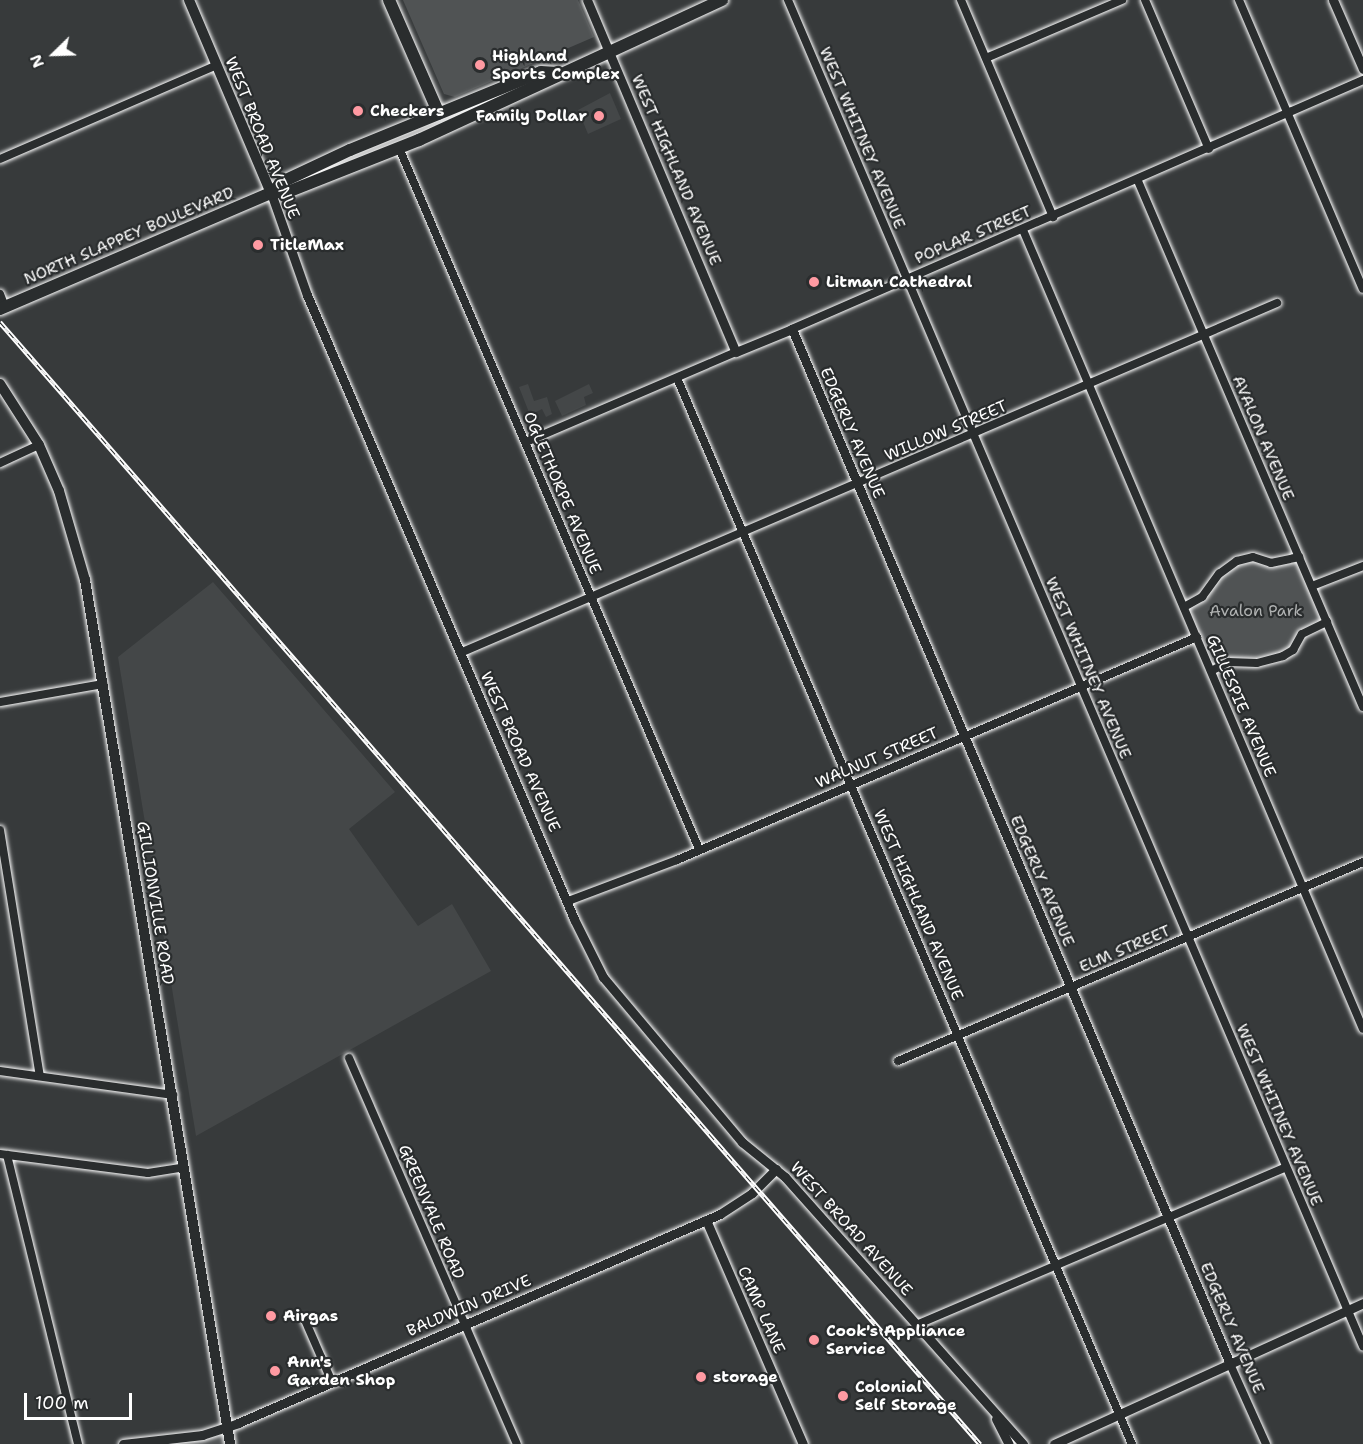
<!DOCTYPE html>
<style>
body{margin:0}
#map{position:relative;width:1363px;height:1444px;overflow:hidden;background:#373a3b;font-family:"Shantell Sans",sans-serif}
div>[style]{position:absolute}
.built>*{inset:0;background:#444748}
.green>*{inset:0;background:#505354}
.roads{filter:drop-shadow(0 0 2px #fff) drop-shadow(0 0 2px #fff)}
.minor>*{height:8px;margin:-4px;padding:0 4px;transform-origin:4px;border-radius:4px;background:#2a2d2e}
.tertiary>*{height:9px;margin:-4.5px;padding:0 4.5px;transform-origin:4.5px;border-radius:4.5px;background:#2a2d2e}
.secondary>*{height:10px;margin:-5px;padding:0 5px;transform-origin:5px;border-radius:5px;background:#2a2d2e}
.primary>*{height:12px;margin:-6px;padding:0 6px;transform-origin:6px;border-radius:6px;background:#2a2d2e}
.rail>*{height:4.5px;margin-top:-2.25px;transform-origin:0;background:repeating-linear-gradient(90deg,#2a2d2e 0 7px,#fff 0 14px);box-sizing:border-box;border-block:2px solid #fff}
.dots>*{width:16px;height:16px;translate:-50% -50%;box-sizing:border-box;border:3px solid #2a2d2e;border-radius:50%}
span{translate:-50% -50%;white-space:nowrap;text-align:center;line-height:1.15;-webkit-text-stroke:4.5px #2a2d2e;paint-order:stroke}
.poi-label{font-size:16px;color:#fff;font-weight:700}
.left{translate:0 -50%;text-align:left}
.right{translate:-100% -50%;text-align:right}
.street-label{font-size:16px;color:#fff}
.park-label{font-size:16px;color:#b0b2b2}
.north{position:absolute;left:24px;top:24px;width:60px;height:60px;-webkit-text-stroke:4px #2a2d2e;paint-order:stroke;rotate:247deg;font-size:16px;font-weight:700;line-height:24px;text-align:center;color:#fff}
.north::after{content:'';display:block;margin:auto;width:21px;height:27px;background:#fff;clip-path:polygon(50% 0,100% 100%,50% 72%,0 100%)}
.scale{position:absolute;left:24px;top:1393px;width:108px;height:27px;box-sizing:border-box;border:3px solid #fff;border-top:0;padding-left:8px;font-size:18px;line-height:21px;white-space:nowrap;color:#fff;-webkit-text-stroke:4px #2a2d2e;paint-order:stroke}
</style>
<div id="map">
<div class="built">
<i style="clip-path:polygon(610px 93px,621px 119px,588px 134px,578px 110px)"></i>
<i style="clip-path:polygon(528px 384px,534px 401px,547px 397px,552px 414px,546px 417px,542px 409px,530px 415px,519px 387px)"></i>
<i style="clip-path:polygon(589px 384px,593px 393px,584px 397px,586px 405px,562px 416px,555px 401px)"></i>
<i style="clip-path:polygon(213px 582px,395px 792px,349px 829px,418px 926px,452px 904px,491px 971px,196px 1136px,118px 657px)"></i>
</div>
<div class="green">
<i style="clip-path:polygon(403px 0,578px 0,594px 37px,455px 97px,444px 94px)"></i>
<i style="clip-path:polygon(1298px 558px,1325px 621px,1301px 634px,1295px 646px,1267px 660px,1240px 660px,1212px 669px,1185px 607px,1203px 598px,1220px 575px,1238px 563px)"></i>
<i style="clip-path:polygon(226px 1429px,229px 1444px,126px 1444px)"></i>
</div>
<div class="roads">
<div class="minor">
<i style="left:788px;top:0;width:1464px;rotate:66.87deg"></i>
<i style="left:961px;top:0;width:236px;rotate:67deg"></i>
<i style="left:1145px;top:0;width:162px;rotate:66.8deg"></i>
<i style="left:1239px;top:0;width:314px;rotate:66.8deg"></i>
<i style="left:986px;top:58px;width:148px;rotate:-23.1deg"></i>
<i style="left:399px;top:148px;width:762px;rotate:66.83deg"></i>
<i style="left:0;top:159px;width:236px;rotate:-23.4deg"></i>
<i style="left:1138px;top:181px;width:572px;rotate:66.84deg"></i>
<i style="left:1023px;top:230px;width:868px;rotate:66.95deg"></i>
<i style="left:0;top:294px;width:14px;rotate:69deg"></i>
<i style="left:792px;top:329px;width:623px;rotate:-23.56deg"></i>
<i style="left:677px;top:378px;width:1159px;rotate:66.89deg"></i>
<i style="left:526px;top:442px;width:228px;rotate:-23.2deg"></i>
<i style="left:0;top:463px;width:43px;rotate:-24.8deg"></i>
<i style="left:1312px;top:586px;width:55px;rotate:-21.4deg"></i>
<i style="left:1184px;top:607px;width:21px;rotate:-29deg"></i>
<i style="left:1202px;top:597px;width:29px;rotate:-54deg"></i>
<i style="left:1219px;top:574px;width:22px;rotate:-36deg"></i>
<i style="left:1237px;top:561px;width:16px;rotate:-14deg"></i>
<i style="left:1253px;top:557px;width:19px;rotate:18deg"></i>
<i style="left:1271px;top:563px;width:29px;rotate:-12deg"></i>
<i style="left:460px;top:653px;width:889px;rotate:-23.19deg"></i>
<i style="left:1211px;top:671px;width:20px;rotate:-27deg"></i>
<i style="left:1229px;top:662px;width:28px;rotate:2deg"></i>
<i style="left:1257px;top:663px;width:27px;rotate:-15deg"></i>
<i style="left:1283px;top:656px;width:12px;rotate:-31deg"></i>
<i style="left:1293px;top:650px;width:18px;rotate:-61deg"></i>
<i style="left:1302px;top:634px;width:28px;rotate:-26deg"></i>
<i style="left:0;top:702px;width:105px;rotate:-9.9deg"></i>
<i style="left:0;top:830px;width:249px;rotate:80.8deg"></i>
<i style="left:568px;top:901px;width:116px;rotate:-20.6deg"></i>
<i style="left:677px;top:860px;width:566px;rotate:-23.21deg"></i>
<i style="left:349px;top:1058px;width:421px;rotate:66.5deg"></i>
<i style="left:898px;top:1061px;width:506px;rotate:-23.17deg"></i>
<i style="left:0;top:1071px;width:175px;rotate:7.9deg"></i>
<i style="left:0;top:1154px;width:149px;rotate:7.3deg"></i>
<i style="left:148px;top:1173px;width:36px;rotate:-9deg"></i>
<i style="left:7px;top:1155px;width:298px;rotate:76.2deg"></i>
<i style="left:305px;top:1320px;width:68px;rotate:66.5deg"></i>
<i style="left:916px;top:1325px;width:402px;rotate:-23.1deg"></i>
<i style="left:1230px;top:1364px;width:88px;rotate:65.8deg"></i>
</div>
<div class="tertiary">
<i style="left:587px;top:0;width:382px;rotate:67.1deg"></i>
<i style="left:736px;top:352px;width:61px;rotate:-22.3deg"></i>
<i style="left:792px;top:329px;width:1124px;rotate:67.06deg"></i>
<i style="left:1333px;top:0;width:75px;rotate:66.5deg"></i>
<i style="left:271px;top:193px;width:108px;rotate:70.6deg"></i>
<i style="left:307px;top:295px;width:679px;rotate:66.83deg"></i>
<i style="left:574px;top:919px;width:65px;rotate:63.4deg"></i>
<i style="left:603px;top:977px;width:216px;rotate:49.9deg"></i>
<i style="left:742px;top:1142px;width:55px;rotate:39.1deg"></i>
<i style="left:785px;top:1177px;width:358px;rotate:48.3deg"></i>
<i style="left:706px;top:1220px;width:244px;rotate:66.6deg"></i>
<i style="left:996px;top:1419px;width:28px;rotate:63deg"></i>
<i style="left:123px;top:1444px;width:80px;rotate:-6.5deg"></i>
<i style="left:202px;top:1435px;width:38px;rotate:-18deg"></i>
<i style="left:238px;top:1423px;width:525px;rotate:-23.44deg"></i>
<i style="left:720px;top:1214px;width:38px;rotate:-33deg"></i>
<i style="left:752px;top:1193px;width:34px;rotate:-45deg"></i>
<i style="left:1054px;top:1444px;width:340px;rotate:-24.5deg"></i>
</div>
<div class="secondary">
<i style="left:189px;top:0;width:210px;rotate:67deg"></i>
<i style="left:0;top:384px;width:72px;rotate:57.4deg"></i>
<i style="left:39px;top:445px;width:50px;rotate:66.5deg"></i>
<i style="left:59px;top:491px;width:93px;rotate:73.7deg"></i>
<i style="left:85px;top:580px;width:876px;rotate:80.47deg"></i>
</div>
<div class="primary">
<i style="left:389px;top:0;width:124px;rotate:66.3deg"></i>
<i style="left:271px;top:193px;width:18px;rotate:-43deg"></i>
<i style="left:284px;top:181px;width:73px;rotate:-25.2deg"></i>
<i style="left:350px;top:150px;width:206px;rotate:-22.2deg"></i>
<i style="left:541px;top:72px;width:17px;rotate:3deg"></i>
<i style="left:0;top:309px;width:295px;rotate:-23.2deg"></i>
<i style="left:271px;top:193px;width:19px;rotate:-6deg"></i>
<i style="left:290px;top:191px;width:139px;rotate:-21.6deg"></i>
<i style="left:419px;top:140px;width:334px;rotate:-24.8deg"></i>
</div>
</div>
<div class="rail">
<i style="left:0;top:322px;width:1490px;rotate:48.86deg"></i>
</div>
<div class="dots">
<i style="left:480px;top:65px;background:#ff9aa2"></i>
<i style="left:358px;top:111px;background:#ff9aa2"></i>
<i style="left:599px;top:116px;background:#ff9aa2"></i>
<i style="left:258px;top:245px;background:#ff9aa2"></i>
<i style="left:814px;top:282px;background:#ff9aa2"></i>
<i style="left:271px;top:1316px;background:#ff9aa2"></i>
<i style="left:814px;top:1340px;background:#ff9aa2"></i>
<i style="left:275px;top:1371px;background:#ff9aa2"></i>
<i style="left:701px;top:1377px;background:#ff9aa2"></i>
<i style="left:843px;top:1396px;background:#ff9aa2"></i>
</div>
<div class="poi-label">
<span class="left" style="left:492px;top:65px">Highland<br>Sports Complex</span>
<span class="left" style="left:370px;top:111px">Checkers</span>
<span class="right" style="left:587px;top:116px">Family Dollar</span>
<span class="left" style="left:270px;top:245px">TitleMax</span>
<span class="left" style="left:826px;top:282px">Litman Cathedral</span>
<span class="left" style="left:283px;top:1316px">Airgas</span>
<span class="left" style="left:826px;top:1340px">Cook's Appliance<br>Service</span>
<span class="left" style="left:287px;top:1371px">Ann's<br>Garden Shop</span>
<span class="left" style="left:713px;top:1377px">storage</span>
<span class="left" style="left:855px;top:1396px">Colonial<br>Self Storage</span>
</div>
<div class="street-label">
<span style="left:262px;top:138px;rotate:68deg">WEST BROAD AVENUE</span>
<span style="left:862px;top:138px;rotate:67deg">WEST WHITNEY AVENUE</span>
<span style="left:676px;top:170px;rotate:67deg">WEST HIGHLAND AVENUE</span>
<span style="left:973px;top:235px;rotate:-23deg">POPLAR STREET</span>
<span style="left:129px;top:236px;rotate:-23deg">NORTH SLAPPEY BOULEVARD</span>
<span style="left:946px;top:431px;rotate:-23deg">WILLOW STREET</span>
<span style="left:852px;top:433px;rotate:67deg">EDGERLY AVENUE</span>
<span style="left:1263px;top:438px;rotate:67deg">AVALON AVENUE</span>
<span style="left:562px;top:493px;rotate:67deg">OGLETHORPE AVENUE</span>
<span style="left:1088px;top:668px;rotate:67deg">WEST WHITNEY AVENUE</span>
<span style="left:1241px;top:706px;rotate:67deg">GILLESPIE AVENUE</span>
<span style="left:520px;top:752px;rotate:66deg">WEST BROAD AVENUE</span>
<span style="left:877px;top:758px;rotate:-23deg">WALNUT STREET</span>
<span style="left:1042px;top:881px;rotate:67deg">EDGERLY AVENUE</span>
<span style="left:155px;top:903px;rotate:81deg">GILLIONVILLE ROAD</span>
<span style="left:918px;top:905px;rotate:67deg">WEST HIGHLAND AVENUE</span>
<span style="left:1125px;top:949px;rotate:-23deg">ELM STREET</span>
<span style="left:1279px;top:1115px;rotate:67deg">WEST WHITNEY AVENUE</span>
<span style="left:431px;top:1212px;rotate:67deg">GREENVALE ROAD</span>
<span style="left:851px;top:1229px;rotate:48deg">WEST BROAD AVENUE</span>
<span style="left:469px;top:1306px;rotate:-23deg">BALDWIN DRIVE</span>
<span style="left:761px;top:1310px;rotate:66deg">CAMP LANE</span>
<span style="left:1232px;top:1328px;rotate:67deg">EDGERLY AVENUE</span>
</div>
<div class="park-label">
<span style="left:1256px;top:611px">Avalon Park</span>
</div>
<div class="north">N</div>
<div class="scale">100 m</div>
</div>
